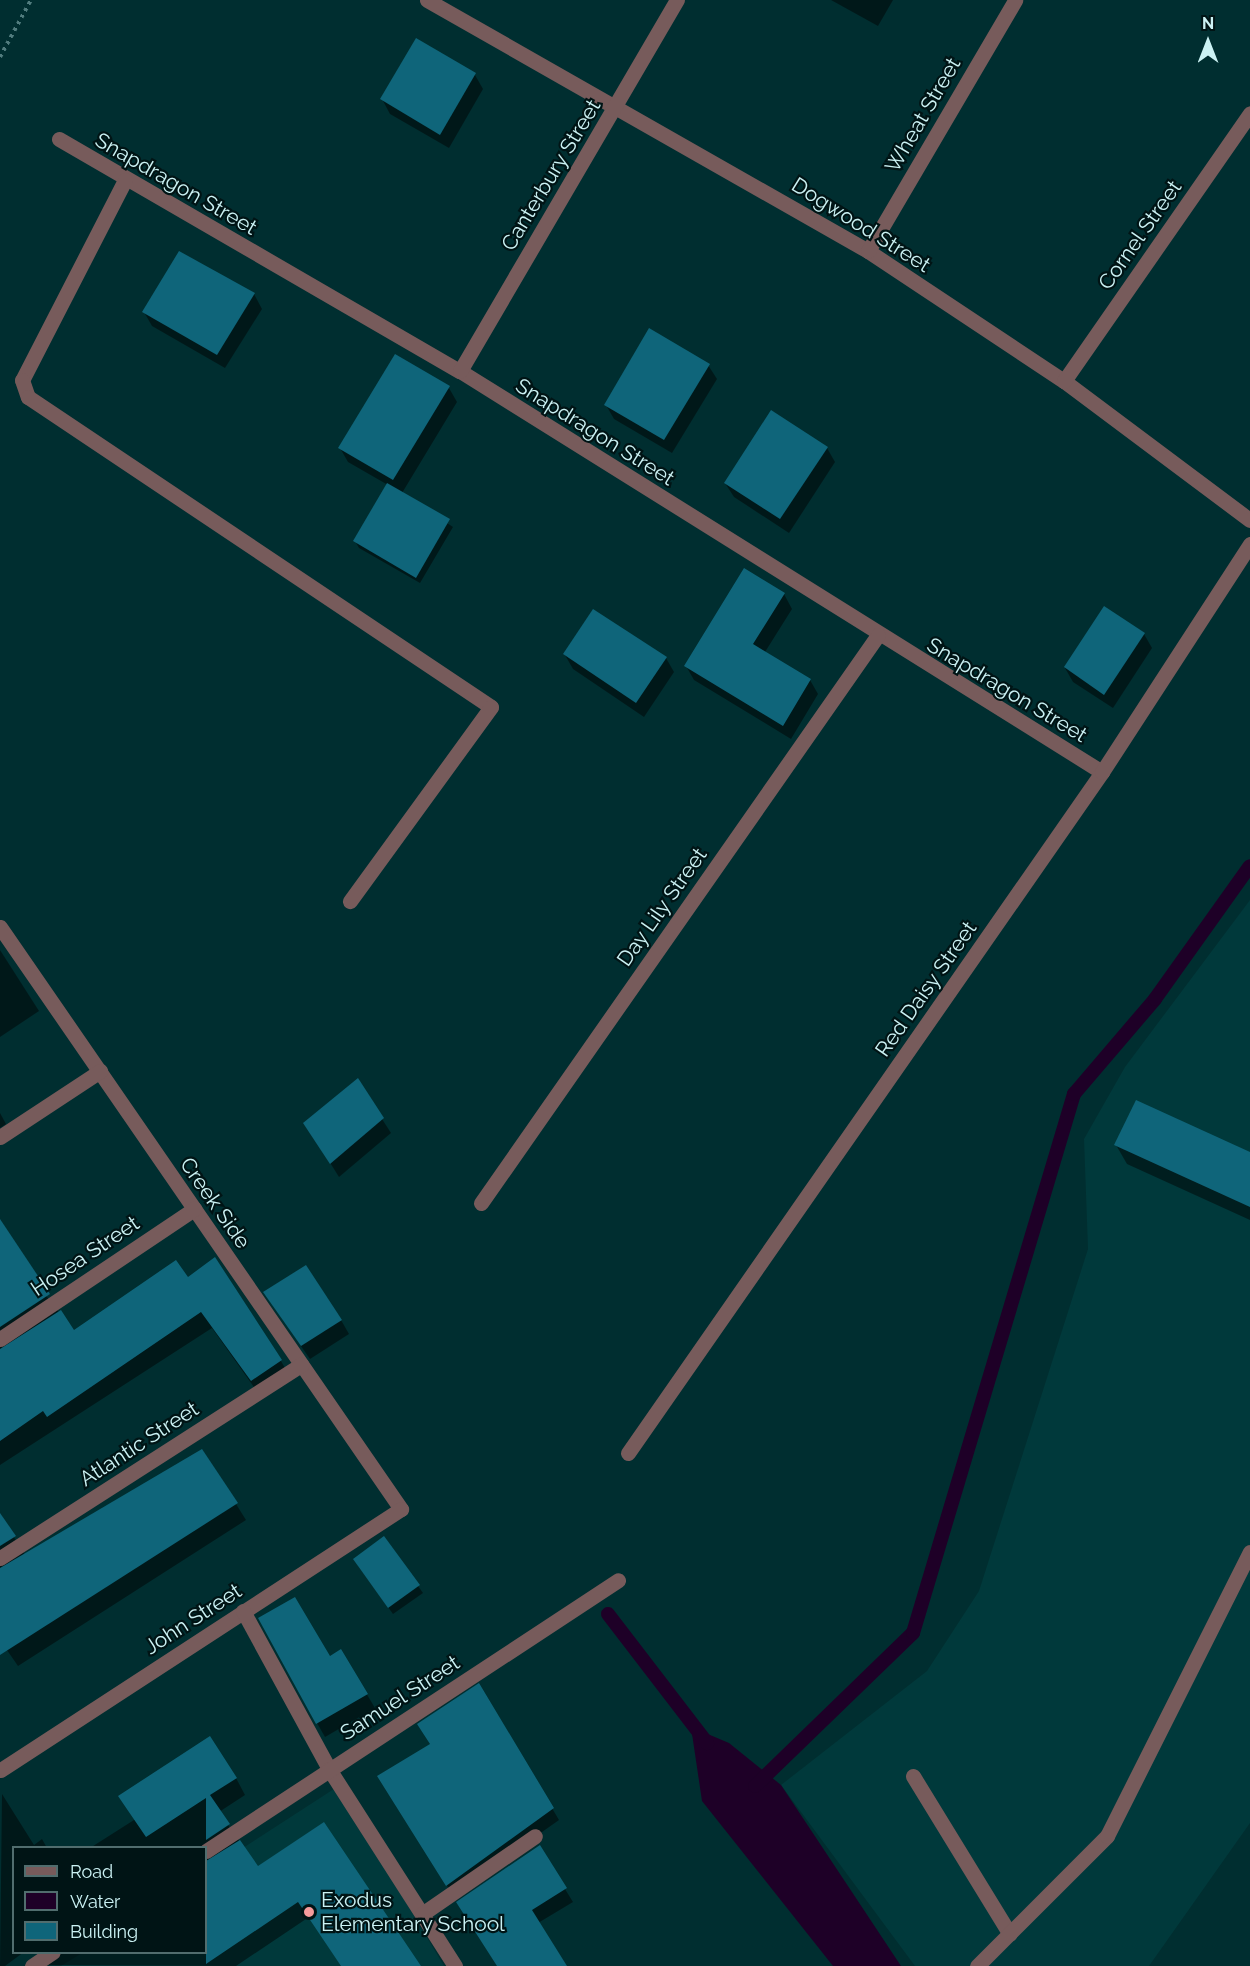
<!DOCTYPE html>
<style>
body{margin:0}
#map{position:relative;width:1250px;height:1966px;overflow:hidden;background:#002e30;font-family:Raleway,sans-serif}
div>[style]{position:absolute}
.built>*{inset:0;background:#00393b}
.water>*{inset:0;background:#1e0027}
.shadow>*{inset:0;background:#0007}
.stream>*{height:14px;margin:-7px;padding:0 7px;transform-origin:7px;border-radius:7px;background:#1e0027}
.building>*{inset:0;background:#0f657a}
.path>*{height:4px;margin-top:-2px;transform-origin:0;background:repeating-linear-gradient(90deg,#517c7e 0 3px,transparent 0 7.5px)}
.lane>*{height:15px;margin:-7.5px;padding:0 7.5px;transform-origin:7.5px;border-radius:7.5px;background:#775b5b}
.street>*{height:15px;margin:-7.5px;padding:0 7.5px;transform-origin:7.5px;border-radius:7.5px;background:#775b5b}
.dots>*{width:16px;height:16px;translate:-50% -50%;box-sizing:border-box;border:3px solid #001415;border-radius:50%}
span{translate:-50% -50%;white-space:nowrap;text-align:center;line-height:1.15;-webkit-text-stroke:4.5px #001415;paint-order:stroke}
.street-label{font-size:21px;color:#cbf2f4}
.poi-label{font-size:21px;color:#cbf2f4}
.left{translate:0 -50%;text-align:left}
.legend{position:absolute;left:12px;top:1846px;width:195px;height:108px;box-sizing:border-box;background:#001415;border:2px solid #516d6e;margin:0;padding:8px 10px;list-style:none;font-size:18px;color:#cbf2f4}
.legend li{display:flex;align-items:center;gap:12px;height:30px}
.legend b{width:30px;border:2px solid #516d6e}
.north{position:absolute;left:1178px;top:12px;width:60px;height:60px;-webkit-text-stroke:4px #001415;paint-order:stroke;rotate:0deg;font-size:16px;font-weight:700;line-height:24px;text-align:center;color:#cbf2f4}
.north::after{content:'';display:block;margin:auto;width:21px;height:27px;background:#cbf2f4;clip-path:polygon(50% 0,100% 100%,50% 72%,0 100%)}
</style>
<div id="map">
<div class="built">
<i style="clip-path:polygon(1250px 900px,1250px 1823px,1149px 1966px,915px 1966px,781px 1785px,927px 1671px,979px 1591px,1088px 1249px,1084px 1139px,1125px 1067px)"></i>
<i style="clip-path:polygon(337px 1787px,444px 1966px,61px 1966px,82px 1953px,206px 1952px,206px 1872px)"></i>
</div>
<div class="water">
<i style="clip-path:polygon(691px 1727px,729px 1743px,781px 1785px,901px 1966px,833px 1966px,702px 1801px)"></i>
</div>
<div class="shadow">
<i style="clip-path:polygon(831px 0,893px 0,878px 26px)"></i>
<i style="clip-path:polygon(475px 75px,483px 89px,449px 148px,390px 114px,382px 99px)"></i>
<i style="clip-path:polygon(254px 294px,262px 309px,225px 368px,152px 326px,144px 312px)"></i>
<i style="clip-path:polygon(708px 365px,717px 379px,672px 453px,614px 419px,606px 405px)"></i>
<i style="clip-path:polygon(449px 388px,457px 402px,402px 493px,453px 527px,420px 583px,359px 548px,355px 541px,388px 485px,348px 462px,340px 448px)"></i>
<i style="clip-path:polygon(827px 448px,835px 462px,789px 533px,734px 497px,725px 483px)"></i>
<i style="clip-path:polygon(784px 594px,792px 609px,765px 652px,810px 680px,818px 694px,791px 739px,694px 680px,686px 666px)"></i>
<i style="clip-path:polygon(1144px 634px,1152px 648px,1113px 708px,1073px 682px,1065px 668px)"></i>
<i style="clip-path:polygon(565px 655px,666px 658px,674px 672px,644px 717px,573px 669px)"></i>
<i style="clip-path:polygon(0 950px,39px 1011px,0 1037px)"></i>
<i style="clip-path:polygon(0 1113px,6px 1124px,0 1128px)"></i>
<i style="clip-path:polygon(382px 1119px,391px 1133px,339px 1177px,314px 1137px)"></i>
<i style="clip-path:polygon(1116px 1145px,1250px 1153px,1250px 1220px,1127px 1164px)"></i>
<i style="clip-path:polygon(0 1236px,74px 1332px,188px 1279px,281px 1361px,290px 1377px,261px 1397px,212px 1328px,0 1465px)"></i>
<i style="clip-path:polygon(273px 1306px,341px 1320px,349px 1334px,310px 1359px)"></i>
<i style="clip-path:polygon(236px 1504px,246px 1520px,18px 1666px,0 1640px,0 1515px,25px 1555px)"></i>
<i style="clip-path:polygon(384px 1538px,423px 1593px,393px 1614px,358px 1566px)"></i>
<i style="clip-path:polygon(341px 1651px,375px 1708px,325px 1737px,317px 1723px)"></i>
<i style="clip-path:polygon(479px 1685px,559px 1820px,453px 1895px,385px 1787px,431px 1744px)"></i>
<i style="clip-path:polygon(236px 1778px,245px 1795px,219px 1812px,258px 1868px,419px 1966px,342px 1966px,309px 1917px,236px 1966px,49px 1965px,41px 1952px,206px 1952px,206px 1848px,90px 1848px,134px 1820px)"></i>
<i style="clip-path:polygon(2px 1794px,34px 1845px,42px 1839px,47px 1848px,14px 1848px,14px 1952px,24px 1952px,5px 1966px,0 1966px)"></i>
<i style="clip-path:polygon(539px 1847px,573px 1902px,538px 1923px,565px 1966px,498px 1966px)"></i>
</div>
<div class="stream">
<i style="left:608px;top:1614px;width:163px;rotate:52.5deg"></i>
<i style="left:755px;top:1786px;width:220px;rotate:-44.1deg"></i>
<i style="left:913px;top:1633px;width:563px;rotate:-73.37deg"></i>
<i style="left:1074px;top:1094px;width:125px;rotate:-49.5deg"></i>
<i style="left:1155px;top:999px;width:163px;rotate:-54.5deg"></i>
</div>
<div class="building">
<i style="clip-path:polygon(416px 38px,476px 73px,440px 135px,380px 99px)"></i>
<i style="clip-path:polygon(179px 251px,255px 293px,217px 355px,142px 312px)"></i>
<i style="clip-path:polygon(649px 328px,710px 364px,664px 440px,604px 405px)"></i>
<i style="clip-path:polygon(395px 354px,450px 386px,393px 480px,338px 448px)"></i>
<i style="clip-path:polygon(771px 410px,828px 447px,780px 519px,724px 483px)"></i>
<i style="clip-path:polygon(387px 483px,450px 519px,416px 578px,353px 541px)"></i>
<i style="clip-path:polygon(744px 568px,785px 593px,753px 644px,811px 679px,783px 726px,684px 666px)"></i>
<i style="clip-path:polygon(1104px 606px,1145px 633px,1104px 695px,1064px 667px)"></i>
<i style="clip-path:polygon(593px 609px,667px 657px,636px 703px,563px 654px)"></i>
<i style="clip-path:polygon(358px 1078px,384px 1118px,330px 1164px,303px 1123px)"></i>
<i style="clip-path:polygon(1136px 1100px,1250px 1152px,1250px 1207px,1114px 1145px)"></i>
<i style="clip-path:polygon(0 1219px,50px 1294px,0 1327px)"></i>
<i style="clip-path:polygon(215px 1257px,282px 1360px,251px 1381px,201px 1312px,47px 1417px,43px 1411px,0 1441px,0 1349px,61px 1310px,74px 1330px,176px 1260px,188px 1277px)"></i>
<i style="clip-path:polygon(306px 1265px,342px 1320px,301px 1346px,263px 1292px)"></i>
<i style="clip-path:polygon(202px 1449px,238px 1503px,0 1655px,0 1568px)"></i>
<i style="clip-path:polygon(0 1513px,16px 1536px,0 1546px)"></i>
<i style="clip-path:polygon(384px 1536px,420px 1585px,388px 1608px,353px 1559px)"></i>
<i style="clip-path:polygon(295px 1597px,330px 1656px,341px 1649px,368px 1694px,316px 1724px,258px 1618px)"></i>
<i style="clip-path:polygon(479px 1683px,554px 1808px,446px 1886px,377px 1776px,430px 1744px,417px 1724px)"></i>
<i style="clip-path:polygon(210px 1736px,237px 1778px,210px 1795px,230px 1824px,206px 1840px,206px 1798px,146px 1837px,118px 1796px)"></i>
<i style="clip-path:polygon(324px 1822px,421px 1966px,341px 1966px,298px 1902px,206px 1964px,206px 1861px,240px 1840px,258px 1866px)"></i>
<i style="clip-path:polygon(540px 1845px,567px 1888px,532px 1910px,567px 1966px,497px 1966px,456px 1902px)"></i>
</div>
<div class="path">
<i style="left:0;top:57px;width:65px;rotate:-61.5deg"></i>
</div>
<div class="lane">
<i style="left:913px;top:1776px;width:185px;rotate:58.5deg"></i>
<i style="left:977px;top:1966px;width:184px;rotate:-45deg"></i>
<i style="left:1107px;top:1836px;width:318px;rotate:-63.3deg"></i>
</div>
<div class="street">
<i style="left:427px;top:0;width:507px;rotate:29.65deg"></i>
<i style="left:868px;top:251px;width:235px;rotate:33.6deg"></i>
<i style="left:1064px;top:381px;width:232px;rotate:36.8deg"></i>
<i style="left:59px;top:139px;width:463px;rotate:30.1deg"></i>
<i style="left:460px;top:371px;width:757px;rotate:31.99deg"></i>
<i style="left:125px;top:180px;width:225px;rotate:117.2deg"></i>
<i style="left:22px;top:380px;width:18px;rotate:71deg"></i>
<i style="left:28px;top:397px;width:557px;rotate:33.8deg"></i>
<i style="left:491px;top:707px;width:240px;rotate:126deg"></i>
<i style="left:868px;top:251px;width:291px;rotate:-59.6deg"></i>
<i style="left:460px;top:371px;width:430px;rotate:-59.7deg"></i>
<i style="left:1064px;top:381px;width:326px;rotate:-55.2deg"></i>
<i style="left:0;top:927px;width:707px;rotate:55.43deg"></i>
<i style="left:401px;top:1509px;width:478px;rotate:146.9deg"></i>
<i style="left:0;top:1137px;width:120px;rotate:-33.4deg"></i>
<i style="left:481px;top:1203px;width:693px;rotate:-55.05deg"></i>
<i style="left:0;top:1339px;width:234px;rotate:-33.8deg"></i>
<i style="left:628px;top:1453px;width:830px;rotate:-55.16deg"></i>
<i style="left:1102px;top:772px;width:272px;rotate:-57deg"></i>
<i style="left:0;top:1558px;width:358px;rotate:-32.7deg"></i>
<i style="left:243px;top:1611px;width:180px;rotate:61.4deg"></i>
<i style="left:329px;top:1769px;width:234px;rotate:57.4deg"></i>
<i style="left:206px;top:1851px;width:493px;rotate:-33.3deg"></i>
<i style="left:422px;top:1914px;width:137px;rotate:-34.6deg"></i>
<i style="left:32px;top:1966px;width:25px;rotate:-34deg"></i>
</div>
<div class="dots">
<i style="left:309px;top:1912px;background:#f59b9c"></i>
</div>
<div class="street-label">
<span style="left:923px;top:115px;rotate:-60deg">Wheat Street</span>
<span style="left:551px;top:175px;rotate:-59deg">Canterbury Street</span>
<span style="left:176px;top:184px;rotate:30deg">Snapdragon Street</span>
<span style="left:861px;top:225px;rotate:32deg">Dogwood Street</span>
<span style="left:1140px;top:235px;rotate:-55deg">Cornel Street</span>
<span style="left:595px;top:432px;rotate:32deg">Snapdragon Street</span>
<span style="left:1007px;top:690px;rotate:31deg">Snapdragon Street</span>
<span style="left:662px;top:907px;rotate:-55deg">Day Lily Street</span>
<span style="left:926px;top:989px;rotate:-55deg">Red Daisy Street</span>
<span style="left:215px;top:1203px;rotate:55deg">Creek Side</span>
<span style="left:85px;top:1256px;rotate:-34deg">Hosea Street</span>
<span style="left:139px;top:1444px;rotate:-33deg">Atlantic Street</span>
<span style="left:193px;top:1619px;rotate:-33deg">John Street</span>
<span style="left:400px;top:1698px;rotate:-33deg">Samuel Street</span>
</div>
<div class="poi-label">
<span class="left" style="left:321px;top:1912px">Exodus<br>Elementary School</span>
</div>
<ul class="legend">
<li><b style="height:8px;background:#775b5b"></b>Road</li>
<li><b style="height:16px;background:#1e0027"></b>Water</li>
<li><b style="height:16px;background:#0f657a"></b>Building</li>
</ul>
<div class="north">N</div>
</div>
